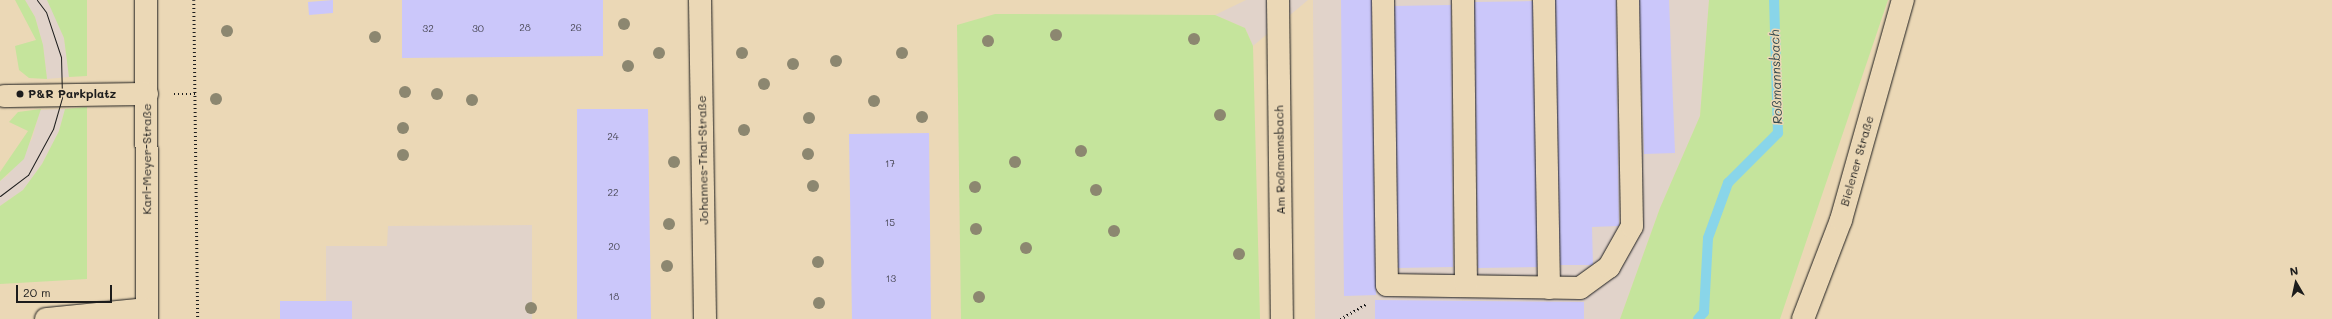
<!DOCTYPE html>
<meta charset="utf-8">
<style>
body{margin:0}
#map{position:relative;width:2332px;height:319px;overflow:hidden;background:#ebd8b6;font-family:Mali,sans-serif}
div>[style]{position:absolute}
.built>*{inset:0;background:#e1d3ca}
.green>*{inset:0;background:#c5e49c}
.stream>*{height:10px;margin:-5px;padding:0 5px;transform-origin:5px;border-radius:5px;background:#89d5e9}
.building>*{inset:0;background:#cbc7fa}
.path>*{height:2.5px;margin-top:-1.25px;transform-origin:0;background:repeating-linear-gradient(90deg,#1c1c1c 0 1px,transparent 0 4px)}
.roads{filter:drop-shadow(0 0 1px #1c1c1c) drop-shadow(0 0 1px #1c1c1c)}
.minor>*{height:22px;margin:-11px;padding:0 11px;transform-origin:11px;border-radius:11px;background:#ebd8b6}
.tram>*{height:1px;margin:-0.5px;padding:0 0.5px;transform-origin:0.5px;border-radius:0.5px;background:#1c1c1c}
.trees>*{width:12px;height:12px;margin:-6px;border-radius:50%;background:#8c8770}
.dots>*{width:11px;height:11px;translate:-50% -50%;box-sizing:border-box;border:2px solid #ebd8b6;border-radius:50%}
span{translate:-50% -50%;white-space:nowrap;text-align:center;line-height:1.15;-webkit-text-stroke:3px #ebd8b6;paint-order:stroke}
.number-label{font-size:10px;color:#484754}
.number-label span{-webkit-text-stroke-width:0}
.poi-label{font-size:12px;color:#1c1c1c;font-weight:700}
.left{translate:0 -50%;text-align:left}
.street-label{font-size:12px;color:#1c1c1c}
.water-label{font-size:13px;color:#374a4f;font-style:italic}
.north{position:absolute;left:2276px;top:263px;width:40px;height:40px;-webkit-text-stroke:3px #ebd8b6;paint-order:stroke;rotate:351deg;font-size:11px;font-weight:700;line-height:16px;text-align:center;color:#1c1c1c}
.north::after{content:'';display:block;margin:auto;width:14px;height:18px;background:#1c1c1c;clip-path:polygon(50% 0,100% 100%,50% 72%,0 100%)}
.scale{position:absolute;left:16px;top:285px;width:96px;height:18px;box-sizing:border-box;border:2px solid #1c1c1c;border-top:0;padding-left:5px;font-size:12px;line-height:14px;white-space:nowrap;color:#1c1c1c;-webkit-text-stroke:3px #ebd8b6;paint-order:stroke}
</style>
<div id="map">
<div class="built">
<i style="clip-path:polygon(25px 0,47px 0,52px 8px,64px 38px,69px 77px,47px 79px,43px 45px,35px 17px)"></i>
<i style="clip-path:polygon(1246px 0,1308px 0,1253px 46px,1245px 28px,1215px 15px)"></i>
<i style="clip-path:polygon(1313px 0,1709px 0,1700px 116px,1660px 208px,1620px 319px,1315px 319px)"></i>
<i style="clip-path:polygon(65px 109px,59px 131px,42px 164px,23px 190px,0 206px,0 181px,8px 175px,32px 139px,40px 110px)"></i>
<i style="clip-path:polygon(532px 225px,532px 319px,280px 319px,280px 301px,326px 301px,326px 246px,387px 246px,388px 226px)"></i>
</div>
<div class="green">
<i style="clip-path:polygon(15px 0,25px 0,35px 17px,43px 45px,47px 79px,29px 78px,19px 70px,15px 46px,36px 40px)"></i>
<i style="clip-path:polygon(47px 0,87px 0,87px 76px,69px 77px,64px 38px)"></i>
<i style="clip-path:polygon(1709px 0,1888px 0,1780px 319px,1620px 319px,1660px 208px,1700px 116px)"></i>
<i style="clip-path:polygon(995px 14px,1215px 15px,1245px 28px,1253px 46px,1260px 319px,961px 319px,957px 25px)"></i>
<i style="clip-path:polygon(87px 107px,87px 279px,0 284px,0 206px,23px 190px,42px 164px,59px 131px,65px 109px)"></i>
<i style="clip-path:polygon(41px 109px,24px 159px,0 181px,0 172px,28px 131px,9px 122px,18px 112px)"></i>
</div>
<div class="stream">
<i style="left:1698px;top:319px;width:9px;rotate:-49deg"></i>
<i style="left:1704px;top:312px;width:74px;rotate:-86.9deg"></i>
<i style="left:1708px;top:238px;width:59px;rotate:-70deg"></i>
<i style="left:1728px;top:183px;width:71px;rotate:-45deg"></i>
<i style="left:1778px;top:133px;width:133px;rotate:-91.7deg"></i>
</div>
<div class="building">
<i style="clip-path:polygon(333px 0,333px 13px,309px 15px,308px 2px)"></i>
<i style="clip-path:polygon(402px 0,603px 0,603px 56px,402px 58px)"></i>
<i style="clip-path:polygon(1341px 0,1372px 0,1376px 295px,1344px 296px)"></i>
<i style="clip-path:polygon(1555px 0,1616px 0,1619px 226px,1592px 227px,1593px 265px,1558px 265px)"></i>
<i style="clip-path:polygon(1638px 0,1669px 0,1675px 153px,1644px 154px)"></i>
<i style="clip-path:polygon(1536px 1px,1540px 267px,1478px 268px,1474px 2px)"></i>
<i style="clip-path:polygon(1451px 5px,1453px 267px,1396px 268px,1393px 6px)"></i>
<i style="clip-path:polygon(577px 109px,648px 109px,651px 319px,577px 319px)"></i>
<i style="clip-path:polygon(929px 133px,931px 319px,852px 319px,849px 134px)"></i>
<i style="clip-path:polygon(1375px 300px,1584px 302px,1584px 319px,1375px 319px)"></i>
<i style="clip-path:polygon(280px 301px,352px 301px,352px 319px,280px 319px)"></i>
</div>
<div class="path">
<i style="left:194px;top:0;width:319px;rotate:89.3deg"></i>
<i style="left:174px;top:94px;width:22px"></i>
<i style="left:1340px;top:319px;width:30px;rotate:-30deg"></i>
</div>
<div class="roads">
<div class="minor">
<i style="left:146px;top:0;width:319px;rotate:89.8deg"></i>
<i style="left:700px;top:0;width:319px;rotate:89.1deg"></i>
<i style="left:1278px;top:0;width:319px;rotate:89.3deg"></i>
<i style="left:1383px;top:0;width:285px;rotate:89.2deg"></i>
<i style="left:1387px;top:285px;width:193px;rotate:0.9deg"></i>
<i style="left:1580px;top:288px;width:36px;rotate:-36deg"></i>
<i style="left:1609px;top:267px;width:47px;rotate:-60.7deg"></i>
<i style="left:1632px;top:226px;width:226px;rotate:-91deg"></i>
<i style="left:1463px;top:0;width:286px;rotate:89.4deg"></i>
<i style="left:1544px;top:0;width:288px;rotate:89deg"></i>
<i style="left:4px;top:96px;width:143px;rotate:-0.8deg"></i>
<i style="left:46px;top:319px;width:101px;rotate:-5.7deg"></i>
<i style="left:1803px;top:319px;width:106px;rotate:-69deg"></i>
<i style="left:1841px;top:220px;width:229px;rotate:-74.3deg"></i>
</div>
</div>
<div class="tram">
<i style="left:0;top:196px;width:35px;rotate:-37deg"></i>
<i style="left:28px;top:175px;width:52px;rotate:-61.5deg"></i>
<i style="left:53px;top:129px;width:33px;rotate:-74deg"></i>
<i style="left:62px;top:97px;width:40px;rotate:-91.4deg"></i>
<i style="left:61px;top:57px;width:47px;rotate:-108.4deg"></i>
<i style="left:46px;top:12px;width:15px;rotate:-127deg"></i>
</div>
<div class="trees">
<i style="left:624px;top:24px"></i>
<i style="left:227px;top:31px"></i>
<i style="left:1056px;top:35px"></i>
<i style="left:375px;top:37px"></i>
<i style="left:1194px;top:39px"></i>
<i style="left:988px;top:41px"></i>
<i style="left:659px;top:53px"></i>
<i style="left:742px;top:53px"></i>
<i style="left:902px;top:53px"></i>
<i style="left:836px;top:61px"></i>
<i style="left:793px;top:64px"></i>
<i style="left:628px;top:66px"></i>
<i style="left:764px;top:84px"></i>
<i style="left:405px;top:92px"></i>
<i style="left:437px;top:94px"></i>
<i style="left:216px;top:99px"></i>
<i style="left:472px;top:100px"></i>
<i style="left:874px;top:101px"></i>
<i style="left:1220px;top:115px"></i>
<i style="left:922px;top:117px"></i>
<i style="left:809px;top:118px"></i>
<i style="left:403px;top:128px"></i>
<i style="left:744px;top:130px"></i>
<i style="left:1081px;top:151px"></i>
<i style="left:808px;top:154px"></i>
<i style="left:403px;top:155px"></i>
<i style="left:674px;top:162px"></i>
<i style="left:1015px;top:162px"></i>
<i style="left:813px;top:186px"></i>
<i style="left:975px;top:187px"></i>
<i style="left:1096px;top:190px"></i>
<i style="left:669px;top:224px"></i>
<i style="left:976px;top:229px"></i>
<i style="left:1114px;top:231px"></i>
<i style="left:1026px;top:248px"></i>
<i style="left:1239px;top:254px"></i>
<i style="left:818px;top:262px"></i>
<i style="left:667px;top:266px"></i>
<i style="left:979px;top:297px"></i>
<i style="left:819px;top:303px"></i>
<i style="left:531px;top:308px"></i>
</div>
<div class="dots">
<i style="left:20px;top:94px;background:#1c1c1c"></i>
</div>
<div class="number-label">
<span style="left:525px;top:28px">28</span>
<span style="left:576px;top:28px">26</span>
<span style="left:428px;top:29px">32</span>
<span style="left:478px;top:29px">30</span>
<span style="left:613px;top:137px">24</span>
<span style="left:890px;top:164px">17</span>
<span style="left:613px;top:193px">22</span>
<span style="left:890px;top:223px">15</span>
<span style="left:614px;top:247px">20</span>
<span style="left:891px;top:279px">13</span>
<span style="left:614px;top:297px">18</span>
</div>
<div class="poi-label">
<span class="left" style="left:28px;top:94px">P&amp;R Parkplatz</span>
</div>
<div class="street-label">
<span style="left:147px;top:159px;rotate:-90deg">Karl-Meyer-Straße</span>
<span style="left:703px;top:160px;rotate:-91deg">Johannes-Thal-Straße</span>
<span style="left:1280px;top:160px;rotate:-91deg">Am Roßmannsbach</span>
<span style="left:1857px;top:161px;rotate:-74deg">Bielener Straße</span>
</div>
<div class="water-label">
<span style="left:1776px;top:77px;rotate:-92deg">Roßmannsbach</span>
</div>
<div class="north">N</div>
<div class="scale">20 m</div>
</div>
